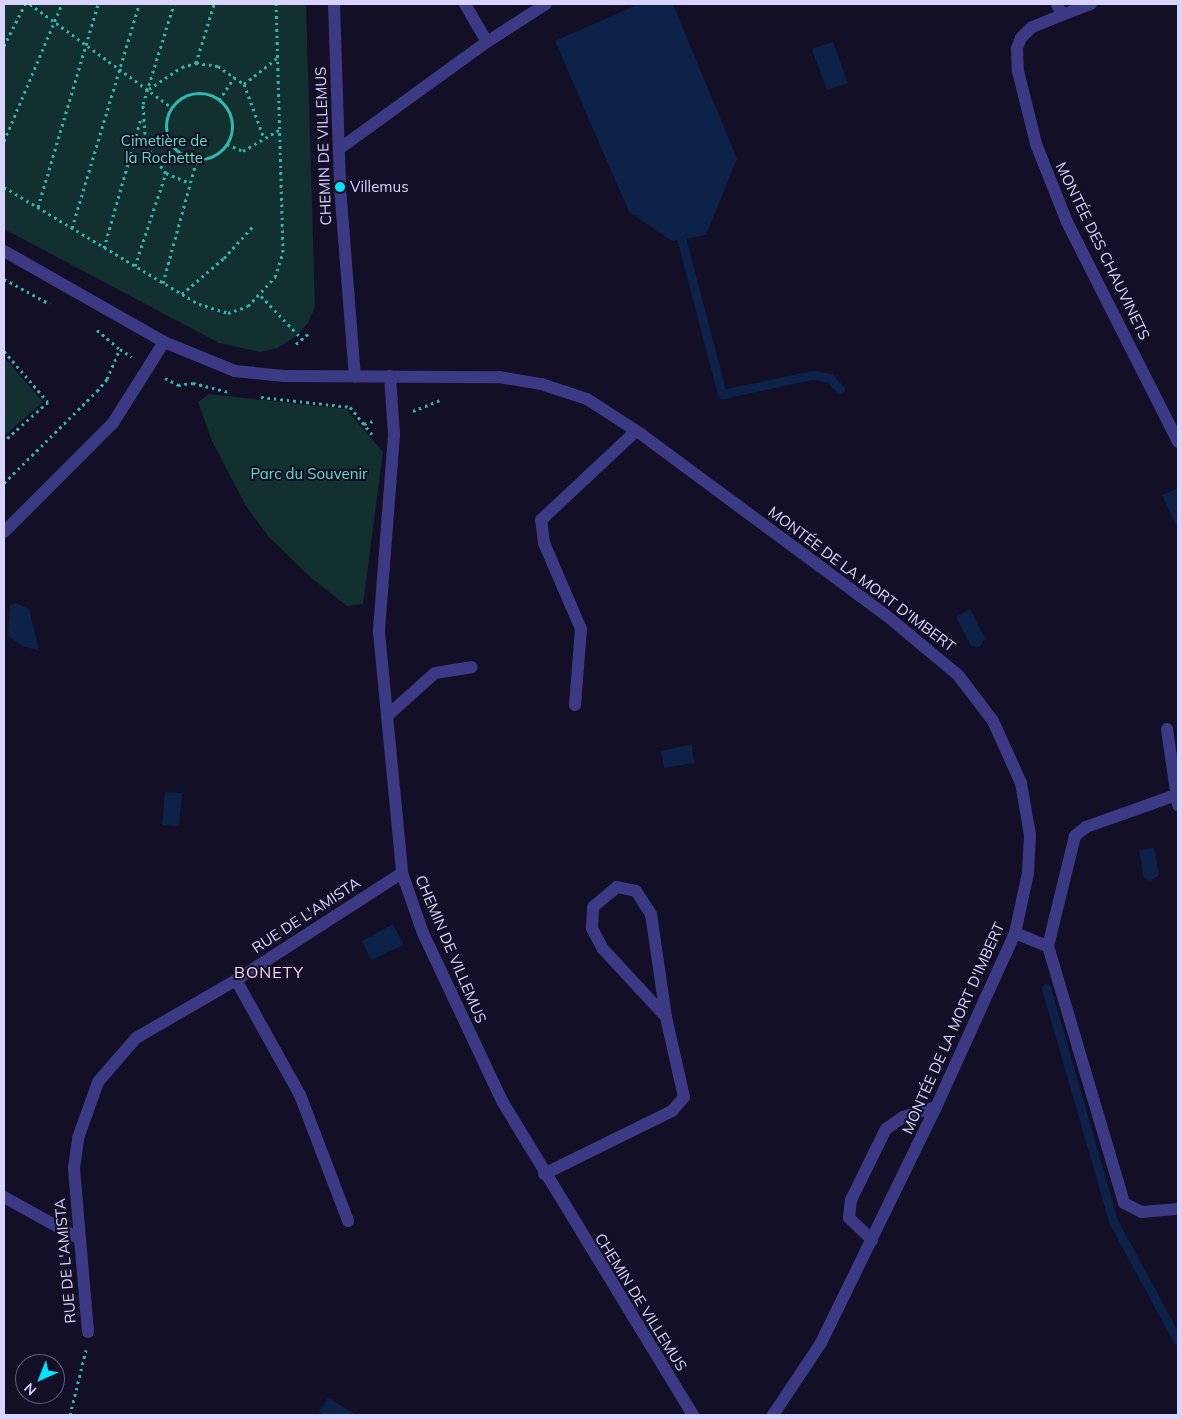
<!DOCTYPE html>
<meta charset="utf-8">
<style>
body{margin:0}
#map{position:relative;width:1182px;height:1419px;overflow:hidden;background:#130f26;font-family:Mulish,sans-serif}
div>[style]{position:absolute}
.green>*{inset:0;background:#12302f}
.water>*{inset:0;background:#0c2248}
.stream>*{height:9px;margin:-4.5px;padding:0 4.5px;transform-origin:4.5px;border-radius:4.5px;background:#0c2248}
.path>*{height:3px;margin-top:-1.5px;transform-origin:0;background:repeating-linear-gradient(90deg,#2fb8b0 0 2.5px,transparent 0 6.5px)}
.path>.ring{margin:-1.5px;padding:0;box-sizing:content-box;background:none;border:3px solid #2fb8b0;border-radius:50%}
.minor>*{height:12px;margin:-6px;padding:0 6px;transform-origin:6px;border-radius:6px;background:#3d3a85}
.dots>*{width:14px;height:14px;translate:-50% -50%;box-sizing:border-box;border:2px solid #130f26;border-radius:50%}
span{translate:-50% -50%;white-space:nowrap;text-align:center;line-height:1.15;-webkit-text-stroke:4px #130f26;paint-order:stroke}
.park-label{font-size:15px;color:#5fe0c0}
.street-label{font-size:15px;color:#d9d4ff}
.poi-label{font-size:15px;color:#d9d4ff}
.left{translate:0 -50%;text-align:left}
.neighbourhood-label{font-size:16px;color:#ffd6f0;letter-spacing:1px}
.frame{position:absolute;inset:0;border:5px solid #d9d4ff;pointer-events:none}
.north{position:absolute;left:15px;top:1354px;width:50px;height:50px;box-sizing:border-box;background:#130f26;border:1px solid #625e7d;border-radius:50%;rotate:224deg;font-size:14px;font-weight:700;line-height:20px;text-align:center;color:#d9d4ff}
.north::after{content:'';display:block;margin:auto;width:18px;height:22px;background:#00e5ff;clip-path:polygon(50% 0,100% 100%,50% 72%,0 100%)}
</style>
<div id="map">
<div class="green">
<i style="clip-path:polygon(4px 4px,306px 4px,315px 307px,308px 323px,294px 338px,277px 348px,260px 352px,219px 343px,4px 229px)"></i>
<i style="clip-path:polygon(4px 357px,43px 402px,4px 436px)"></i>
<i style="clip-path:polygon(209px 394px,346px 409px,383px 452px,363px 604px,347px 606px,310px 577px,269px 537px,246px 506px,212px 441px,198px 402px)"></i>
</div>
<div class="water">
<i style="clip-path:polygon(639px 4px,673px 4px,737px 159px,706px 235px,672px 241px,629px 212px,555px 41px)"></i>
<i style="clip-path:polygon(833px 42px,848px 83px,827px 90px,812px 49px)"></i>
<i style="clip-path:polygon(1178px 488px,1178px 527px,1177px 527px,1162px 495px)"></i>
<i style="clip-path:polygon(16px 603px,29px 609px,39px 650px,24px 647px,8px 636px,10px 605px)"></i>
<i style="clip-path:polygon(970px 609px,985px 638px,980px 647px,971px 646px,956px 617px)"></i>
<i style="clip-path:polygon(692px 744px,694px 763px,664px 768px,661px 751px)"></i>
<i style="clip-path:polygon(165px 792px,182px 793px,179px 826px,162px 825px)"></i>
<i style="clip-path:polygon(1154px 848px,1159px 875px,1150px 881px,1144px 878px,1139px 850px)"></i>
<i style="clip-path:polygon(393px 924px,404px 945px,371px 960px,362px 941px)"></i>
<i style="clip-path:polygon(328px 1398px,357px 1415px,324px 1415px,319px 1412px)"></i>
</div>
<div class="stream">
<i style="left:679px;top:230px;width:170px;rotate:75.3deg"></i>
<i style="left:722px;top:394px;width:92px;rotate:-11.9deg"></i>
<i style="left:812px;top:375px;width:18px;rotate:9deg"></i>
<i style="left:830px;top:378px;width:15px;rotate:48deg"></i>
<i style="left:1046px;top:988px;width:245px;rotate:73.9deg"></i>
<i style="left:1114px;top:1223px;width:134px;rotate:61.5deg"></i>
</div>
<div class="path">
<i style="left:30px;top:4px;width:175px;rotate:36.1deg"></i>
<i style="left:4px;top:46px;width:47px;rotate:-63.4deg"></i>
<i style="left:196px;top:63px;width:62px;rotate:-73deg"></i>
<i style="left:244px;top:84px;width:42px;rotate:-38.2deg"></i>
<i style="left:149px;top:89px;width:40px;rotate:-34deg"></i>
<i style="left:182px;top:67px;width:15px;rotate:-16deg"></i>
<i style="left:196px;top:63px;width:22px;rotate:8deg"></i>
<i style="left:218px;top:66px;width:32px;rotate:35deg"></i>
<i style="left:244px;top:84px;width:58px;rotate:69.7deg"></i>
<i class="ring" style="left:166px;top:93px;width:63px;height:63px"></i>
<i style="left:219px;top:100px;width:29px;rotate:-56deg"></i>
<i style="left:4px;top:141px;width:149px;rotate:-67.1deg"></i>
<i style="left:227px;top:144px;width:17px;rotate:24deg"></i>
<i style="left:243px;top:151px;width:42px;rotate:-30.3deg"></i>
<i style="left:166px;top:173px;width:26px;rotate:23deg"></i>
<i style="left:4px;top:187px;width:227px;rotate:31deg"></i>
<i style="left:199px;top:304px;width:30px;rotate:17deg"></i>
<i style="left:228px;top:313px;width:21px;rotate:-19deg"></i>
<i style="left:248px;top:306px;width:40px;rotate:-47deg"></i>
<i style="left:275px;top:277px;width:26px;rotate:-72deg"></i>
<i style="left:283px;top:252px;width:248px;rotate:-91.6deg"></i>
<i style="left:38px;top:207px;width:212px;rotate:-73.5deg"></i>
<i style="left:72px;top:228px;width:234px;rotate:-73.3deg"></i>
<i style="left:104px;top:248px;width:135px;rotate:-74.1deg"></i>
<i style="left:135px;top:266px;width:98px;rotate:-71.6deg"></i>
<i style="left:166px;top:173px;width:25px;rotate:-127deg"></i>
<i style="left:151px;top:153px;width:20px;rotate:-108deg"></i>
<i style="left:145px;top:134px;width:30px;rotate:-94deg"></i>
<i style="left:143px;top:104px;width:105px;rotate:-72.8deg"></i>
<i style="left:4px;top:279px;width:52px;rotate:28.5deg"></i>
<i style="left:163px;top:283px;width:129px;rotate:-74.7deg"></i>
<i style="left:182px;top:294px;width:55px;rotate:-40.6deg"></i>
<i style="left:224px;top:258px;width:45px;rotate:-47.7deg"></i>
<i style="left:261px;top:296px;width:62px;rotate:46.3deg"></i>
<i style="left:97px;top:330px;width:30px;rotate:40deg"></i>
<i style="left:296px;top:344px;width:17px;rotate:-40deg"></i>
<i style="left:4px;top:351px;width:67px;rotate:49.2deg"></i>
<i style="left:48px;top:402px;width:59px;rotate:138.4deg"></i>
<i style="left:165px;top:378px;width:15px;rotate:28deg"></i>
<i style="left:178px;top:385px;width:15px;rotate:-8deg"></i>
<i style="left:193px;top:383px;width:36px;rotate:14deg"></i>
<i style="left:261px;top:397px;width:90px;rotate:6.4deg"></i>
<i style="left:350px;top:407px;width:36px;rotate:51deg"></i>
<i style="left:413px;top:411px;width:31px;rotate:-22deg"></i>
<i style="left:364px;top:424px;width:9px;rotate:-18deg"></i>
<i style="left:4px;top:483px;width:131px;rotate:-44.7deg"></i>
<i style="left:97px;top:391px;width:16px;rotate:-50deg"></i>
<i style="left:107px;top:379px;width:33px;rotate:-67deg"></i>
<i style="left:120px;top:349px;width:14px;rotate:34deg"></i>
<i style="left:70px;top:1415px;width:67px;rotate:-76.2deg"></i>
</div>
<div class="minor">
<i style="left:334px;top:4px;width:183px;rotate:88.1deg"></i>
<i style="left:340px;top:187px;width:190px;rotate:85.5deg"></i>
<i style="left:1057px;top:4px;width:12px;rotate:66deg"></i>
<i style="left:1062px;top:15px;width:32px;rotate:158deg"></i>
<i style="left:1032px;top:27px;width:16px;rotate:135deg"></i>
<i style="left:1021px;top:38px;width:11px;rotate:112deg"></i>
<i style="left:1017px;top:48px;width:23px;rotate:88deg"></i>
<i style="left:1018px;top:71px;width:75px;rotate:76.1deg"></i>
<i style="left:1036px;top:144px;width:84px;rotate:68.3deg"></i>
<i style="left:1067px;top:222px;width:246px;rotate:63.2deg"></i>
<i style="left:1062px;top:15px;width:31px;rotate:-21deg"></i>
<i style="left:487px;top:42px;width:70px;rotate:-32.8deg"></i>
<i style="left:339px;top:149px;width:183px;rotate:-35.9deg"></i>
<i style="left:487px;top:42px;width:44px;rotate:-120.1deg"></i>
<i style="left:4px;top:251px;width:184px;rotate:29.6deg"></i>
<i style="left:164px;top:342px;width:77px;rotate:22.2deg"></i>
<i style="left:235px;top:371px;width:49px;rotate:5.8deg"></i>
<i style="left:284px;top:376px;width:215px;rotate:0.3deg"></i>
<i style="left:499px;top:377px;width:43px;rotate:9.5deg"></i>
<i style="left:541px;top:384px;width:48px;rotate:18.1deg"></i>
<i style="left:587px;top:399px;width:64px;rotate:32.9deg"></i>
<i style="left:641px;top:434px;width:306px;rotate:36.5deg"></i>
<i style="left:887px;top:616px;width:92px;rotate:39.7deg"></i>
<i style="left:958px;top:675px;width:58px;rotate:52.7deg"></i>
<i style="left:993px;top:721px;width:68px;rotate:65.7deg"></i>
<i style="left:1021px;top:783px;width:53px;rotate:80.2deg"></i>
<i style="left:1030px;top:835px;width:38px;rotate:93deg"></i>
<i style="left:1028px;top:873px;width:61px;rotate:102.2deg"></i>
<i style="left:1015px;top:933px;width:191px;rotate:114.4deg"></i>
<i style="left:936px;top:1107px;width:263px;rotate:116deg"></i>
<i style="left:821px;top:1343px;width:87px;rotate:123.7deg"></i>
<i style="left:390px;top:376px;width:59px;rotate:86.1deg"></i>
<i style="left:394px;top:435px;width:198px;rotate:94.4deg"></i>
<i style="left:379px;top:632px;width:242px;rotate:84.5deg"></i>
<i style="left:402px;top:873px;width:64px;rotate:70.7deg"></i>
<i style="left:423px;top:933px;width:186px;rotate:64.8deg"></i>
<i style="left:502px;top:1101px;width:368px;rotate:58.7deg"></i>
<i style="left:4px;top:532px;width:154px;rotate:-45deg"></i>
<i style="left:113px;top:423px;width:96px;rotate:-57.8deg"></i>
<i style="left:575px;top:705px;width:76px;rotate:-85.5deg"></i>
<i style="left:581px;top:629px;width:94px;rotate:-113.3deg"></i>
<i style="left:544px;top:543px;width:23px;rotate:-97deg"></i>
<i style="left:541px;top:520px;width:130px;rotate:-43.1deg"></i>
<i style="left:387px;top:716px;width:64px;rotate:-41.9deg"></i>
<i style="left:435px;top:673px;width:37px;rotate:-9deg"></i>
<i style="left:1167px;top:729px;width:77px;rotate:81.8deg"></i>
<i style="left:1176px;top:795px;width:96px;rotate:160.4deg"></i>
<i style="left:1086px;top:827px;width:14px;rotate:141deg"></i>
<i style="left:1075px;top:836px;width:113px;rotate:103.8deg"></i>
<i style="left:1048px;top:946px;width:268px;rotate:73.5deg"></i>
<i style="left:1124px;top:1203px;width:20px;rotate:27deg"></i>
<i style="left:1142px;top:1212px;width:36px;rotate:-5deg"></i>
<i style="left:1015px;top:933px;width:35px;rotate:22deg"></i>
<i style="left:236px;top:980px;width:132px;rotate:60.9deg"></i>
<i style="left:300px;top:1095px;width:135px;rotate:69.1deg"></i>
<i style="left:544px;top:1174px;width:143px;rotate:-26.2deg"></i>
<i style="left:672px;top:1111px;width:18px;rotate:-49deg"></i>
<i style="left:684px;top:1097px;width:82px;rotate:-102.7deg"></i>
<i style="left:666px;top:1017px;width:93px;rotate:-132.8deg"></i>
<i style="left:603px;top:949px;width:24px;rotate:-118deg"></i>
<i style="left:592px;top:928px;width:21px;rotate:-87deg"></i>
<i style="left:593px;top:907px;width:31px;rotate:-40deg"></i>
<i style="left:617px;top:887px;width:19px;rotate:12deg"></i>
<i style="left:636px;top:891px;width:27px;rotate:57deg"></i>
<i style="left:651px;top:914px;width:104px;rotate:81.7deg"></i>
<i style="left:4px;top:1197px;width:85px;rotate:29deg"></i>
<i style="left:872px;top:1240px;width:32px;rotate:-136deg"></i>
<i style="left:849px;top:1218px;width:18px;rotate:-84deg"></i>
<i style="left:851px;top:1200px;width:79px;rotate:-63.8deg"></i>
<i style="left:886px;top:1129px;width:21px;rotate:-35deg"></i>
<i style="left:903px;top:1117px;width:34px;rotate:-17deg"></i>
<i style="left:88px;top:1332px;width:165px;rotate:-94.9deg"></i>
<i style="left:74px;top:1168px;width:30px;rotate:-82deg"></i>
<i style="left:78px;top:1138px;width:59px;rotate:-70.3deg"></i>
<i style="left:98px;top:1082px;width:58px;rotate:-49.2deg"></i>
<i style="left:136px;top:1038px;width:116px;rotate:-30.1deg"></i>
<i style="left:236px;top:980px;width:197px;rotate:-32.8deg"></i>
</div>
<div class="dots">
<i style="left:340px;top:187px;background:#00e5ff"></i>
</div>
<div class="park-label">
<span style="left:164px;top:149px">Cimetière de<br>la Rochette</span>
<span style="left:309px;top:474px">Parc du Souvenir</span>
</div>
<div class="street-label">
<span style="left:323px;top:146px;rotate:-92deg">CHEMIN DE VILLEMUS</span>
<span style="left:1103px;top:251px;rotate:64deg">MONTÉE DES CHAUVINETS</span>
<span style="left:862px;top:579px;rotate:37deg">MONTÉE DE LA MORT D'IMBERT</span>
<span style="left:306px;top:915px;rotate:-33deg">RUE DE L'AMISTA</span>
<span style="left:451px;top:949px;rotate:67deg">CHEMIN DE VILLEMUS</span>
<span style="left:953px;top:1028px;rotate:-66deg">MONTÉE DE LA MORT D'IMBERT</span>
<span style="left:65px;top:1261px;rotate:-95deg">RUE DE L'AMISTA</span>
<span style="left:641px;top:1302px;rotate:58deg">CHEMIN DE VILLEMUS</span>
</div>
<div class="poi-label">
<span class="left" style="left:350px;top:187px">Villemus</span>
</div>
<div class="neighbourhood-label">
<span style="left:269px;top:972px">BONETY</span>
</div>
<div class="frame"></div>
<div class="north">N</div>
</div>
